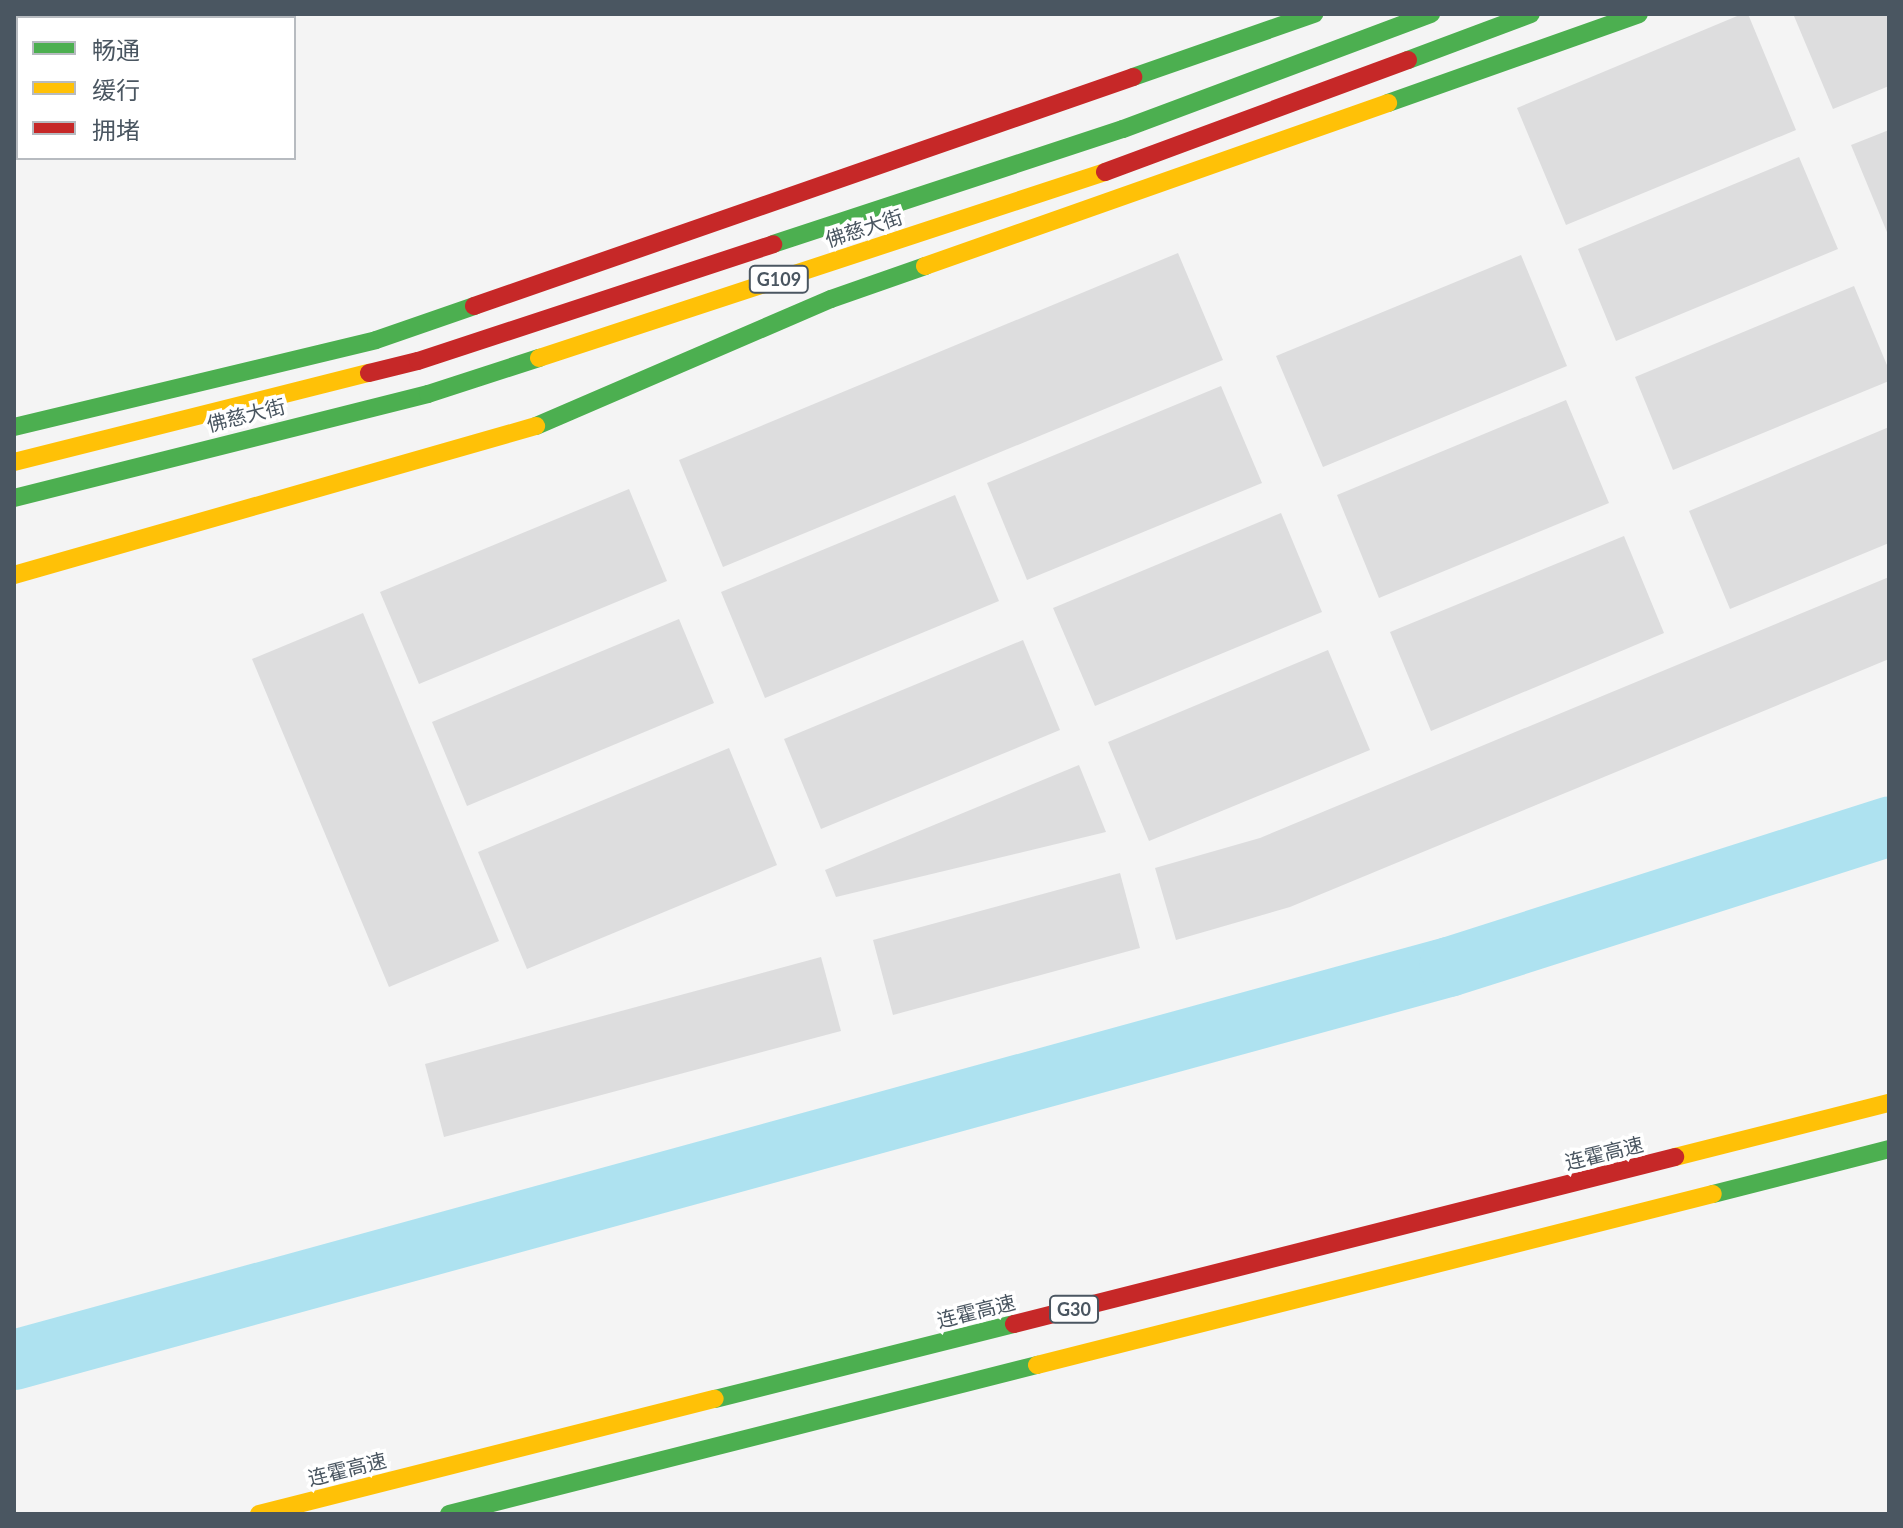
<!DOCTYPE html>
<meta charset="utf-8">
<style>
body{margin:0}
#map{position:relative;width:1903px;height:1528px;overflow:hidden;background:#f4f4f4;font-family:Lato,"Noto Sans SC",sans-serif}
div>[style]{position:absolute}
.green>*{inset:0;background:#d9f2e3}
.river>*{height:60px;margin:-30px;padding:0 30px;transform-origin:30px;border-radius:30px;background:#aee2f0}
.building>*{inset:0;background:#ddddde}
.fast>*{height:18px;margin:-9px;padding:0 9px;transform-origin:9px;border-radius:9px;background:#4caf50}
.slow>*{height:18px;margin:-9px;padding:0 9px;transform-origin:9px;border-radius:9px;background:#ffc107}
.jam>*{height:18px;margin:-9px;padding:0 9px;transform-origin:9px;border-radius:9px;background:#c62828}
span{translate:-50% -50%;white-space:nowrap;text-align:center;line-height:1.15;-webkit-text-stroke:7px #fff;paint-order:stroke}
.shield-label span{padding:2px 6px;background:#fff;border:2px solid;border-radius:6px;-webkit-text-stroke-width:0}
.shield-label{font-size:18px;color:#4a5661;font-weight:700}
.street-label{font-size:20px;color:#4a5661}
.frame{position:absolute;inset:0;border:16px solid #4a5661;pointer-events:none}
.legend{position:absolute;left:16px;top:16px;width:280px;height:144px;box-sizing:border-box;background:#fff;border:2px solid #b7bbc0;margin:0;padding:10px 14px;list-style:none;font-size:24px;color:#4a5661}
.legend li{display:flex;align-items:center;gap:16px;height:40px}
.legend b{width:40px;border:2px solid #b7bbc0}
</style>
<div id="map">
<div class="green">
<i style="clip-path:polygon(14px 14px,203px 14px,193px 18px,18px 18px,18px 47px,14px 48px)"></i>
</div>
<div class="river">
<i style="left:14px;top:1360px;width:1488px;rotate:-15.32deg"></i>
<i style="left:1449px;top:967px;width:462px;rotate:-17.7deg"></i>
</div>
<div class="building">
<i style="clip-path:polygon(1742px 14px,1748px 14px,1796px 130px,1566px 225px,1517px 108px)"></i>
<i style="clip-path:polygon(1800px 14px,1889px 14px,1889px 86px,1833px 109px,1794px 16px)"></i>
<i style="clip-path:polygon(1889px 130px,1889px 237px,1851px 145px)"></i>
<i style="clip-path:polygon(1799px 157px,1838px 249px,1616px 341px,1578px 249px)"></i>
<i style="clip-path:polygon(1178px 253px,1223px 360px,723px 567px,679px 460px)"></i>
<i style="clip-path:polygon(1521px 255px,1567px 366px,1323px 467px,1276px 356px)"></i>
<i style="clip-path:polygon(1854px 286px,1889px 370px,1889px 381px,1673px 470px,1635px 377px)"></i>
<i style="clip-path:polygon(1221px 386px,1262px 483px,1027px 580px,987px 483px)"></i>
<i style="clip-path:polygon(1566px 400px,1609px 503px,1379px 598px,1337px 495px)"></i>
<i style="clip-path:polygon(1889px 427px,1889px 543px,1730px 609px,1689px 511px)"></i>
<i style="clip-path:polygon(629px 489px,667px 581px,419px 684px,380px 592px)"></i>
<i style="clip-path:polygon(955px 495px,999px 601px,765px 698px,721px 592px)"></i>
<i style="clip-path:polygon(1281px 513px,1322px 612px,1095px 706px,1053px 608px)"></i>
<i style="clip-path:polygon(1624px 536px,1664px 633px,1431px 731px,1390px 632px)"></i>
<i style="clip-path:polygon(1889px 577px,1889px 659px,1290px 907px,1176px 940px,1155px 868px,1260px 838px)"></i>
<i style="clip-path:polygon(363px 613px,499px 941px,389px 987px,252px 659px)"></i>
<i style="clip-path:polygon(679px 619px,714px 703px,467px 806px,432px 722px)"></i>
<i style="clip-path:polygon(1023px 640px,1060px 730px,821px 829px,784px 739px)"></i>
<i style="clip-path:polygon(1328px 650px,1370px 750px,1149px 841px,1108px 742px)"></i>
<i style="clip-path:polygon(729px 748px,777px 865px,527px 969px,478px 852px)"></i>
<i style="clip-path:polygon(1079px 765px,1106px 832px,836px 897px,825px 870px)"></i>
<i style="clip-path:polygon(1120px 873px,1140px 948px,893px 1015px,873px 940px)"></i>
<i style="clip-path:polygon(821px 957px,841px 1031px,444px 1137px,425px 1064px)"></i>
</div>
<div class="fast">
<i style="left:1408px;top:60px;width:131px;rotate:-20.5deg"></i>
<i style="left:1133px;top:77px;width:192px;rotate:-19.2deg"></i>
<i style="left:1388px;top:103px;width:266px;rotate:-19.5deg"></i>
<i style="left:773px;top:244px;width:368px;rotate:-18.2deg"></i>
<i style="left:1123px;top:129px;width:329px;rotate:-20.5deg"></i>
<i style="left:536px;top:426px;width:321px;rotate:-23.3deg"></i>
<i style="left:831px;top:299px;width:100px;rotate:-19.3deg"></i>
<i style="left:14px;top:427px;width:372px;rotate:-13.5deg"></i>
<i style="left:376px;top:340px;width:104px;rotate:-19.1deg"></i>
<i style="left:14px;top:498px;width:427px;rotate:-14.1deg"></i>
<i style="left:428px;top:394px;width:117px;rotate:-18deg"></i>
<i style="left:1713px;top:1194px;width:182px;rotate:-14.3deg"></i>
<i style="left:715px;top:1399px;width:308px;rotate:-14.1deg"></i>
<i style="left:449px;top:1514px;width:607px;rotate:-14.22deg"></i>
</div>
<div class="slow">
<i style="left:925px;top:266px;width:491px;rotate:-19.4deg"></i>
<i style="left:539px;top:358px;width:596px;rotate:-18.19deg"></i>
<i style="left:14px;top:462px;width:366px;rotate:-14.1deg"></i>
<i style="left:14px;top:575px;width:543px;rotate:-15.93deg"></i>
<i style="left:1675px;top:1157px;width:221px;rotate:-14.2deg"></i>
<i style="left:1037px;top:1365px;width:697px;rotate:-14.2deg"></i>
<i style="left:259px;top:1514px;width:470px;rotate:-14.2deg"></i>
</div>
<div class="jam">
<i style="left:1105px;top:172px;width:323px;rotate:-20.3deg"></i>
<i style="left:474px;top:306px;width:698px;rotate:-19.16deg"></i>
<i style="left:369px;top:373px;width:50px;rotate:-13.8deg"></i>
<i style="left:418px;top:361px;width:374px;rotate:-18.2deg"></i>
<i style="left:1014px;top:1324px;width:682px;rotate:-14.18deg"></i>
</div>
<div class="shield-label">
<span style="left:779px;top:279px">G109</span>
<span style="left:1074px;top:1309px">G30</span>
</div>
<div class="street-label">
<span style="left:864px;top:228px;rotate:-18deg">佛慈大街</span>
<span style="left:246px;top:415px;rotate:-14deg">佛慈大街</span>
<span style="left:1604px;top:1153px;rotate:-14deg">连霍高速</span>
<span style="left:976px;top:1311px;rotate:-14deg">连霍高速</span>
<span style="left:347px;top:1469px;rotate:-14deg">连霍高速</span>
</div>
<div class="frame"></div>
<ul class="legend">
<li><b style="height:10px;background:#4caf50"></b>畅通</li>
<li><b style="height:10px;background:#ffc107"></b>缓行</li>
<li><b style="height:10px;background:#c62828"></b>拥堵</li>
</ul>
</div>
